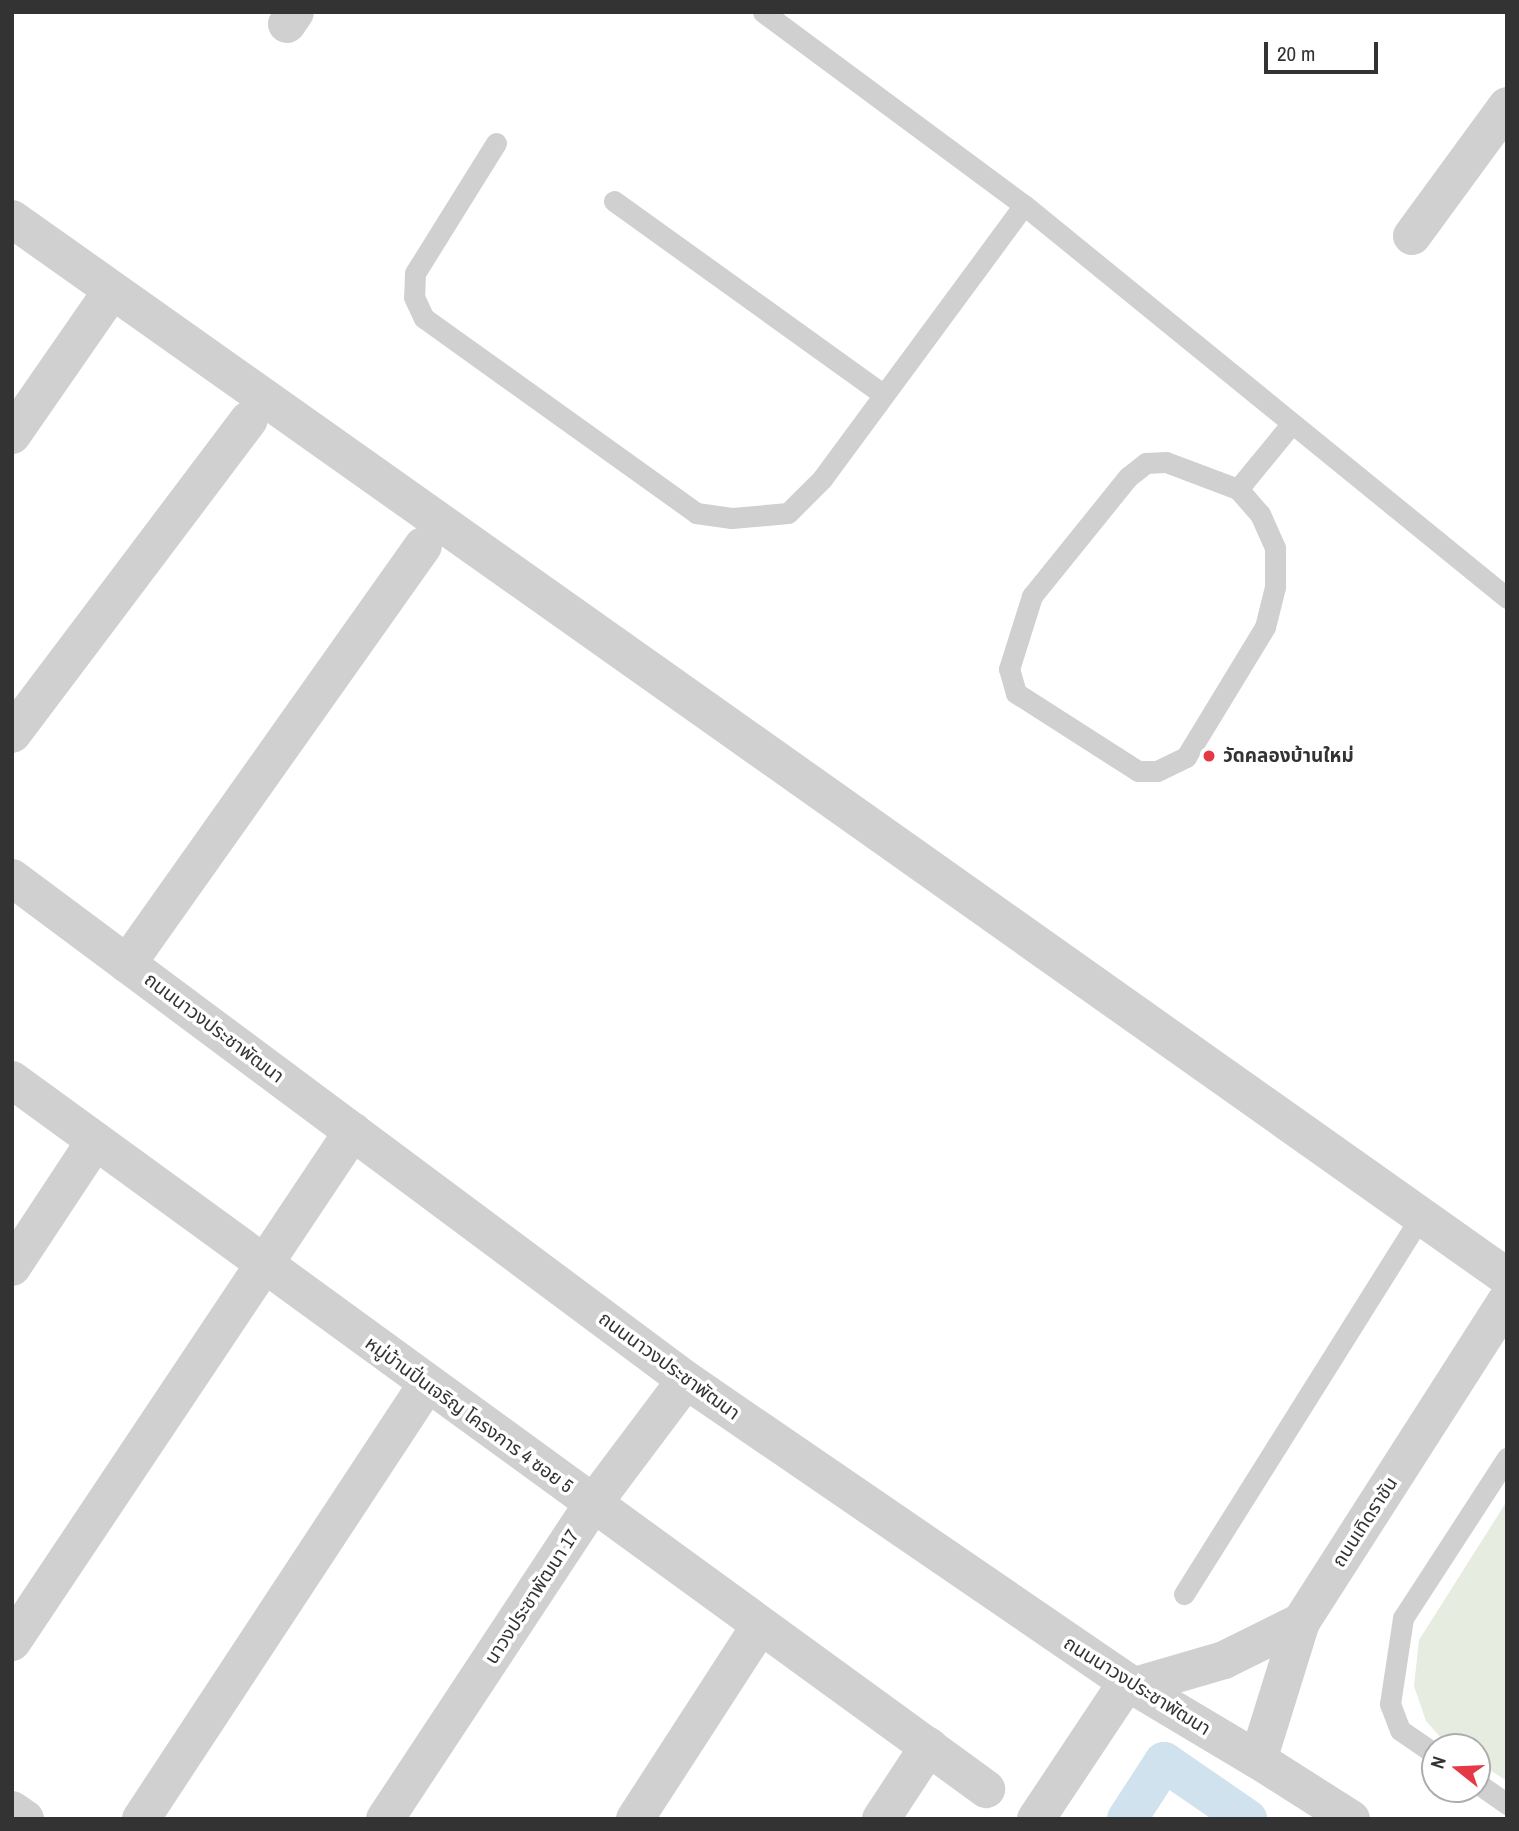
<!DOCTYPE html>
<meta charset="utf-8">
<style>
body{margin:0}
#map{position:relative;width:1519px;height:1831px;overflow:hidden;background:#fff;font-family:"Archivo Narrow","Noto Sans Thai",sans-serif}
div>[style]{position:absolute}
.green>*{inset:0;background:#e6ecdf}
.canal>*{height:40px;margin:-20px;padding:0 20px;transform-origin:20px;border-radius:20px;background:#cfe2ee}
.service>*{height:21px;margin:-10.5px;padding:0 10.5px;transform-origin:10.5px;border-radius:10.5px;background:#d0d0d0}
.minor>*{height:38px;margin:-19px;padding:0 19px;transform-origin:19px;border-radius:19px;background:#d0d0d0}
.tertiary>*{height:38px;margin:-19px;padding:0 19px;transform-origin:19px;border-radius:19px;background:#d0d0d0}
.dots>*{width:19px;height:19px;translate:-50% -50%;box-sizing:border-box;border:4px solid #fff;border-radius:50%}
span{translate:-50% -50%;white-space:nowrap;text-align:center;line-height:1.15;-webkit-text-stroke:7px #fff;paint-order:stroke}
.poi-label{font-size:19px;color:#333;font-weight:700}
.left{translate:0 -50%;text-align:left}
.street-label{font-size:19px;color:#333}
.frame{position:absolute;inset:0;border:14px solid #333;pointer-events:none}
.north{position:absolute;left:1421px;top:1733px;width:70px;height:70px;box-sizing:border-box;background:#fff;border:2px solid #adadad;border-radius:50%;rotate:288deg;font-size:19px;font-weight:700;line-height:28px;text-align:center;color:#333}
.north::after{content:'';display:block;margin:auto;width:24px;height:32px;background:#e63946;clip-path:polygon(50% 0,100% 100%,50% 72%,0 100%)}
.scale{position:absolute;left:1264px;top:42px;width:114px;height:32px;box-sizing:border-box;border:4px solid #333;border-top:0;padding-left:9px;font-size:21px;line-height:24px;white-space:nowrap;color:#333;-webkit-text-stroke:5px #fff;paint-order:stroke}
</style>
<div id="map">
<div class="green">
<i style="clip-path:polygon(1507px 1501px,1507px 1781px,1477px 1762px,1477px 1747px,1454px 1747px,1441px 1738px,1426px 1721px,1414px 1686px,1419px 1640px)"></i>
</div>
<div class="canal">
<i style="left:1127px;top:1819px;width:68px;rotate:-57deg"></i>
<i style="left:1164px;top:1762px;width:101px;rotate:34.5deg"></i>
</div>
<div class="service">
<i style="left:763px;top:12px;width:325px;rotate:36.5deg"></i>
<i style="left:1024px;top:205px;width:623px;rotate:39.13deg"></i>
<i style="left:496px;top:143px;width:153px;rotate:121.9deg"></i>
<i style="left:415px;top:273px;width:24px;rotate:92deg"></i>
<i style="left:414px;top:297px;width:23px;rotate:65deg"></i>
<i style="left:424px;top:318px;width:335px;rotate:35.6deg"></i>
<i style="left:696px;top:513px;width:36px;rotate:8deg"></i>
<i style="left:732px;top:518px;width:56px;rotate:-5.1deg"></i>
<i style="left:788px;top:513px;width:48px;rotate:-45deg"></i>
<i style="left:822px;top:479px;width:340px;rotate:-53.6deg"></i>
<i style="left:614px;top:201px;width:327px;rotate:35.7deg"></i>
<i style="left:1238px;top:489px;width:33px;rotate:49deg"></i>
<i style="left:1260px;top:514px;width:37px;rotate:66deg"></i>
<i style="left:1275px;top:548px;width:39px;rotate:90deg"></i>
<i style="left:1275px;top:587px;width:41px;rotate:104deg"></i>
<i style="left:1265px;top:627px;width:152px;rotate:121.3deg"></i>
<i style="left:1186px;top:757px;width:32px;rotate:154deg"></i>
<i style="left:1157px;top:771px;width:19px;rotate:180deg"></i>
<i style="left:1138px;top:771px;width:145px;rotate:-147.4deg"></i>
<i style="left:1016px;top:693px;width:25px;rotate:-106deg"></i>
<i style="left:1009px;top:669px;width:77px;rotate:-72.5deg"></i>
<i style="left:1032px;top:596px;width:153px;rotate:-51.1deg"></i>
<i style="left:1128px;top:477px;width:23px;rotate:-38deg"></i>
<i style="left:1146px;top:463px;width:20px;rotate:-3deg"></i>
<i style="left:1166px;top:462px;width:77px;rotate:20.6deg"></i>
<i style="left:1238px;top:489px;width:80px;rotate:-50.6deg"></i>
<i style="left:1184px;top:1594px;width:448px;rotate:-57.9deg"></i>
<i style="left:1435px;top:1754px;width:42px;rotate:-145.6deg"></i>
<i style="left:1400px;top:1730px;width:28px;rotate:-111deg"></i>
<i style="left:1390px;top:1704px;width:87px;rotate:-81.4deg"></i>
<i style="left:1403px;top:1618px;width:191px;rotate:-57deg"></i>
<i style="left:1477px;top:1783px;width:37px;rotate:35deg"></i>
</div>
<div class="minor">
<i style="left:287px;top:24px;width:14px;rotate:-56deg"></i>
<i style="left:12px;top:219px;width:1831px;rotate:35.29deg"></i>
<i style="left:1412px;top:236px;width:161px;rotate:-53.8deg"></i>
<i style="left:12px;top:435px;width:174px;rotate:-55.3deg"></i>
<i style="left:12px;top:734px;width:393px;rotate:-53deg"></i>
<i style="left:12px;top:878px;width:840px;rotate:36.68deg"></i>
<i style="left:686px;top:1380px;width:534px;rotate:34.4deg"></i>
<i style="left:1127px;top:1682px;width:152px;rotate:30.8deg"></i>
<i style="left:127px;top:964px;width:512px;rotate:-54.7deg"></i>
<i style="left:12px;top:1080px;width:1205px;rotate:36.05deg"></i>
<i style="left:12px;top:1267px;width:151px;rotate:-56.6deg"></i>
<i style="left:12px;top:1642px;width:614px;rotate:-56.28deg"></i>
<i style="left:12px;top:1810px;width:16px;rotate:35deg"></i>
<i style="left:141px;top:1819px;width:521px;rotate:-56.68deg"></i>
<i style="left:385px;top:1819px;width:376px;rotate:-56.6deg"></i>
<i style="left:592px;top:1505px;width:156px;rotate:-53.1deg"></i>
<i style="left:635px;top:1819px;width:229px;rotate:-57.1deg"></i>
<i style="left:881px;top:1819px;width:87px;rotate:-56.7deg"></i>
<i style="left:1036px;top:1819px;width:164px;rotate:-56.4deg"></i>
</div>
<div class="tertiary">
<i style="left:1135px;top:1686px;width:93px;rotate:-16.3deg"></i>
<i style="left:1224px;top:1660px;width:86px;rotate:-26.3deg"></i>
<i style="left:1351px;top:1819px;width:110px;rotate:-147.6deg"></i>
<i style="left:1258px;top:1760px;width:145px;rotate:-72.7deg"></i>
<i style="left:1301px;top:1622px;width:382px;rotate:-57.4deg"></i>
</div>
<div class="dots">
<i style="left:1209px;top:756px;background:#e63946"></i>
</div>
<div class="poi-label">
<span class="left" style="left:1223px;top:756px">วัดคลองบ้านใหม่</span>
</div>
<div class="street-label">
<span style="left:214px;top:1028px;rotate:37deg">ถนนนาวงประชาพัฒนา</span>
<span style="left:669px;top:1366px;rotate:36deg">ถนนนาวงประชาพัฒนา</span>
<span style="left:469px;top:1415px;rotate:36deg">หมู่บ้านปิ่นเจริญ โครงการ 4 ซอย 5</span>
<span style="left:1365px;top:1522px;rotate:-57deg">ถนนเทิดราชัน</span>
<span style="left:532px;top:1597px;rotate:-57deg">นาวงประชาพัฒนา 17</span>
<span style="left:1137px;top:1686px;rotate:32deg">ถนนนาวงประชาพัฒนา</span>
</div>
<div class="frame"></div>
<div class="north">N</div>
<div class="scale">20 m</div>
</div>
